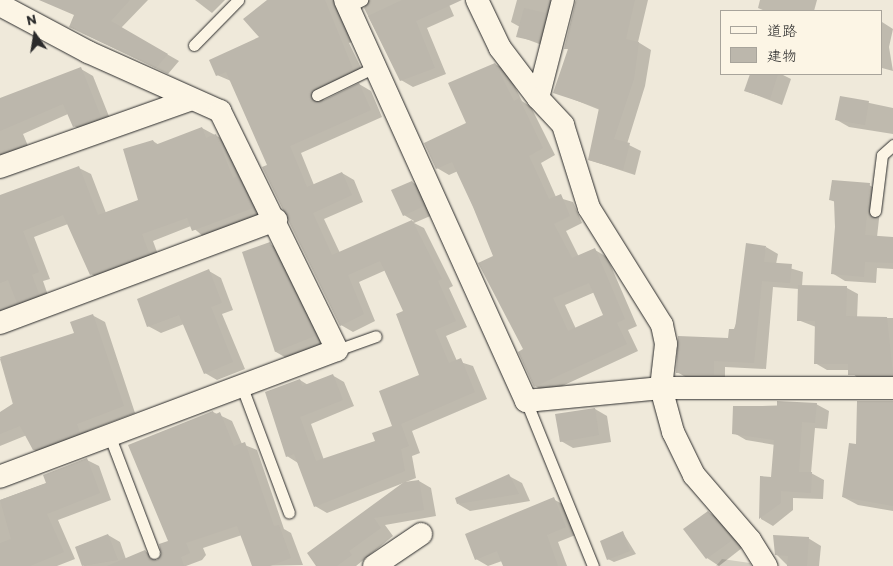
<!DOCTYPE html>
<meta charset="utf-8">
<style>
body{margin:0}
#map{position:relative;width:893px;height:566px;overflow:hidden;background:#efe9da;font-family:Itim,"Klee One",sans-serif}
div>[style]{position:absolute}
.green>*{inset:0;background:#d2cdc0}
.shadow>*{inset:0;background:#0003}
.building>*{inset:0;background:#bcb7ac}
.roads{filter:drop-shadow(0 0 1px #2b2b2b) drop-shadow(0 0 1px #2b2b2b)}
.lane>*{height:11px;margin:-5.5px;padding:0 5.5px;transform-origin:5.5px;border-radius:5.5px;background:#fcf5e5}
.street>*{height:22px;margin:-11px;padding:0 11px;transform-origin:11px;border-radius:11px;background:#fcf5e5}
span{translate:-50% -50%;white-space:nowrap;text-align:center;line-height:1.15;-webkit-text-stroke:4.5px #fcf5e5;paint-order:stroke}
.legend{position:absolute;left:720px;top:10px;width:162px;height:65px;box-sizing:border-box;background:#fcf5e5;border:1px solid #a8a49b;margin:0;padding:6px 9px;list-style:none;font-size:15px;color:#2b2b2b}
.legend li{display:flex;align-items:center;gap:10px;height:25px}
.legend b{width:25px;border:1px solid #a8a49b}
.north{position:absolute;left:10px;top:10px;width:50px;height:50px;-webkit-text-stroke:4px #fcf5e5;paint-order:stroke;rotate:347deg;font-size:14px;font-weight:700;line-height:20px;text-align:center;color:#2b2b2b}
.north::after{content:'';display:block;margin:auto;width:18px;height:22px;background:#2b2b2b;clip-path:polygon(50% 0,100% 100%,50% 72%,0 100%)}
</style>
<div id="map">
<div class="green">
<i style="clip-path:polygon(722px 559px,750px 563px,751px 566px,716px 566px)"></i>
</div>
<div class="shadow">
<i style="clip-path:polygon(74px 0,148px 0,121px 28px,179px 61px,168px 74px,82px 33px)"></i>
<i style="clip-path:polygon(195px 0,225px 0,212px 13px)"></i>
<i style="clip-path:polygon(269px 0,348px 0,357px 40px,349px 43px,365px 76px,325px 95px,323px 102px,359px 84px,371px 91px,382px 117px,301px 153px,314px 185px,342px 173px,354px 180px,363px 202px,324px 219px,340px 253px,414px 221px,404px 215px,412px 182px,425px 190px,435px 214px,414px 223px,424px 228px,453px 286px,449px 288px,467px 327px,446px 336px,457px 361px,473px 366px,487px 399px,412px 431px,420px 453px,412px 456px,416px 478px,327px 513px,315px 506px,298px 463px,287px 456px,300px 380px,308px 385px,332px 375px,344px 382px,354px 406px,311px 424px,324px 460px,377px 441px,393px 426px,421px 376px,405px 312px,386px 270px,359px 282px,375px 321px,353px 332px,341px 325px,231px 81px,217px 75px,261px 38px)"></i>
<i style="clip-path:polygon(368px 0,447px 0,454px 16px,427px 28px,446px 74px,413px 87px,401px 80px,364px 8px)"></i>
<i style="clip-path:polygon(517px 0,564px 0,550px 48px,518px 36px,520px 27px,511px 22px)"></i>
<i style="clip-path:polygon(576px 0,648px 0,638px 42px,651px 50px,645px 86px,627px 144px,641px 151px,635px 175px,589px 160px,600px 110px,555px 92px,569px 50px,566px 48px)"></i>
<i style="clip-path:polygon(760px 0,817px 0,814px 11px,765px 11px,758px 8px)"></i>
<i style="clip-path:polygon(882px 22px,893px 29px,889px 47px,893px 71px,882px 68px)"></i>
<i style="clip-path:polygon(evenodd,495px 64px,507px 71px,522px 101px,531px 107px,555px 155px,541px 163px,556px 197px,573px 202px,582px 223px,566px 231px,579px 257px,595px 250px,607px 257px,637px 326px,628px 330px,638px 351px,547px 393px,535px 386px,495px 257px,458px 171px,449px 175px,437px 168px,467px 124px,495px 64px,595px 292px,605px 315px,576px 329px,565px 305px,595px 292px)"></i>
<i style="clip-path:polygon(81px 69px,93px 76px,112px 124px,86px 134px,74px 126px,68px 114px,23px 134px,31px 153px,0 166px,0 99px)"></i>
<i style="clip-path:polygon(751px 74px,781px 74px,791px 79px,782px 105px,746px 91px)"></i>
<i style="clip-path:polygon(841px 97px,893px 108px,893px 134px,849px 127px,837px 120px)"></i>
<i style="clip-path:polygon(202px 128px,228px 142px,264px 214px,204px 237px,191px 226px,153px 241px,160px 260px,103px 281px,91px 274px,68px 224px,34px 237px,50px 279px,43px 281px,50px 301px,0 323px,0 196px,79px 168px,91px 174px,106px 213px,140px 201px,153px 141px,159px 145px)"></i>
<i style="clip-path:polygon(869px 185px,882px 192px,877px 237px,893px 238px,893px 269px,877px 268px,876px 283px,845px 281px,832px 273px,836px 227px,835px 202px,831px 200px)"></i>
<i style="clip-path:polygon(270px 244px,282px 251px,327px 343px,288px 359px,276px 352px,244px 253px)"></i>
<i style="clip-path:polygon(766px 247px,778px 254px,776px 264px,803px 272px,802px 286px,847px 288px,858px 294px,857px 318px,893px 318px,893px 383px,861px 381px,849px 370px,827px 370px,815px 363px,816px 327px,798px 320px,799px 289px,773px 287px,766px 369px,725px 367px,725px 381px,689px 379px,677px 372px,730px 339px)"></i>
<i style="clip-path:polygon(209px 271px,221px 278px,233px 310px,222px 314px,245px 369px,217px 380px,205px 373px,184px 324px,161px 333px,148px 326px)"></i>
<i style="clip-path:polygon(92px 315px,105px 322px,135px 413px,88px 431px,92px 440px,46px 457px,34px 450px,27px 435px,0 446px,0 413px,14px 408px,0 359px,75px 334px)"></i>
<i style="clip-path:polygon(893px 402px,893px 511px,858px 505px,843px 497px,857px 445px)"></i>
<i style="clip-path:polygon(816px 404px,829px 411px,827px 429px,815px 428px,811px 473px,824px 480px,823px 499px,793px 498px,793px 510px,773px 526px,761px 519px,761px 478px,773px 478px,775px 445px,746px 440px,734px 433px,734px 407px)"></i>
<i style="clip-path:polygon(595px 409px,607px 416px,611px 442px,573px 448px,561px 441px)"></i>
<i style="clip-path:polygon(213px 412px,232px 421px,242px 444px,257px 450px,284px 529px,291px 533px,303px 565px,253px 566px,242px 535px,203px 548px,206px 555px,202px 560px,186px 566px,84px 566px,76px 547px,108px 535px,120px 542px,126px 559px,145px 551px,158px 561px,170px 541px)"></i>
<i style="clip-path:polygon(87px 460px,99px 466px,111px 500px,58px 520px,75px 559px,57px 566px,0 566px,0 500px,47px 483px)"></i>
<i style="clip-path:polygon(509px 476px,522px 483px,530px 501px,470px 511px,458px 504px)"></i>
<i style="clip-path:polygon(419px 481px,431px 488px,436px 516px,385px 525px,393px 536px,356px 566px,318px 566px,309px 553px)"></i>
<i style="clip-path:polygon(553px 499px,566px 506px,578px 534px,558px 542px,567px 566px,504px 566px,502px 561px,488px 566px,476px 559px)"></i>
<i style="clip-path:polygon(708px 512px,720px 519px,742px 548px,719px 566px,707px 558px,685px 529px)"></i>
<i style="clip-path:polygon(623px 533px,636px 554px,614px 562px,608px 559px)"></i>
<i style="clip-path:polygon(808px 538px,821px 546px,819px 566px,788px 566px,776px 554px)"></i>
</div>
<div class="building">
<i style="clip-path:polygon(39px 0,130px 0,111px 21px,168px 54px,156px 68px,69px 27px,74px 15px)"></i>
<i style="clip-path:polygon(267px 0,325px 0,353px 69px,313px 89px,310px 98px,320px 102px,359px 83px,371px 110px,290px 146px,307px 187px,342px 172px,352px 195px,313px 213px,332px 255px,412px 220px,442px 279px,438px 281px,456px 321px,435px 330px,449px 363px,461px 358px,475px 392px,401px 424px,409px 446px,401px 449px,405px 471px,314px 507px,294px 454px,286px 457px,265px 392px,300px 379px,302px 386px,333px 374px,343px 400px,300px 417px,316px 461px,375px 441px,372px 433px,392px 426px,379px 391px,419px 375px,396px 314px,403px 311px,380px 261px,348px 275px,364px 314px,340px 326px,262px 167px,267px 165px,226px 72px,216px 76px,209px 60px,259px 37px,243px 19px)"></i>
<i style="clip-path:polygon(402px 0,462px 0,416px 21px,435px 68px,400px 81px,368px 16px)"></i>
<i style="clip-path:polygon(576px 0,635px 0,626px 39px,639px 42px,634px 79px,614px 139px,630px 143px,623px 170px,588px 160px,599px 108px,553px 93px,568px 49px,564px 49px)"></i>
<i style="clip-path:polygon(524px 8px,546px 13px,539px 42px,516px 37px)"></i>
<i style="clip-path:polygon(evenodd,495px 63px,514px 101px,519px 98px,543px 148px,529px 156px,549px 199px,561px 194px,570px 216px,554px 224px,572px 258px,595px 248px,625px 319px,617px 323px,627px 344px,534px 387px,518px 352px,523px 349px,478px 263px,493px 256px,473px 207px,452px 162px,436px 169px,424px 143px,466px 123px,448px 83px,495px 63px,589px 283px,603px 315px,568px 331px,553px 298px,589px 283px)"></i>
<i style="clip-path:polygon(81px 67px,101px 117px,73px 127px,63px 104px,0 131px,0 98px)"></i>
<i style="clip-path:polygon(750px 74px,778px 74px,770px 99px,744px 91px)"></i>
<i style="clip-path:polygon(840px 96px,869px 101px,865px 125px,835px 120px)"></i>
<i style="clip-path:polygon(202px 127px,206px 138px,216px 134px,233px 178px,237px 176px,253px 208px,192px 231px,187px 218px,142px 234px,149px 253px,90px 275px,63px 215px,23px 231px,39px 272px,32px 275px,39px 294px,17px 303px,8px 280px,0 283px,0 195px,79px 166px,98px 215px,138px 200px,123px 149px,153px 140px,155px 145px)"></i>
<i style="clip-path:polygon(832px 180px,870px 183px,865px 235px,893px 237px,893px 263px,865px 262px,864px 277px,831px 274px,835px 227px,834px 201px,829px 200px)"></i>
<i style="clip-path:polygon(412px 181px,424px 206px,403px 216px,391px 190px)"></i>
<i style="clip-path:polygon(270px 242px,315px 336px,275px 352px,242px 252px)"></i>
<i style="clip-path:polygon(746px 243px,766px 246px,764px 262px,792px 264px,790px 283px,762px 281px,754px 363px,714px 361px,714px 375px,676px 373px,678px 336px,728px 338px,729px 329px,735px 329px)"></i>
<i style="clip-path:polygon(209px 269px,222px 303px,211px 307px,233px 362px,204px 374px,179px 315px,147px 327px,137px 299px)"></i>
<i style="clip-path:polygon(798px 285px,847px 286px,846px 316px,887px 317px,893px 375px,848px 375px,848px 364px,814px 364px,815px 321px,797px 321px)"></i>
<i style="clip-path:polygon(93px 314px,124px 406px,77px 424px,80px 433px,33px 450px,20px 426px,0 434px,0 412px,14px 403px,0 357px,74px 333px,70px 322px)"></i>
<i style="clip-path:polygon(777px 401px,817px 403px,815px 423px,802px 422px,799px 472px,812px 472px,811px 493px,781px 491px,781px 503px,759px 519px,760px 476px,771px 477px,774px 440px,732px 434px,733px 406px,777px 406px)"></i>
<i style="clip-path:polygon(857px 401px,893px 401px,893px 506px,842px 497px,849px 443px,856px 444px)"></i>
<i style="clip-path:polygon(595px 408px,599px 435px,560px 442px,555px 414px)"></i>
<i style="clip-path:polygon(213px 411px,214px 415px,220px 412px,234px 446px,245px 442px,274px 526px,279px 525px,291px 558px,270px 566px,252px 566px,237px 526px,186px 543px,190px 553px,181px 557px,184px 566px,107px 566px,145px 550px,150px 559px,157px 560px,161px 554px,159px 544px,168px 541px,128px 445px)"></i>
<i style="clip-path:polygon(87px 458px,100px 493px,47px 514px,64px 552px,30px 566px,0 566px,0 543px,11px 539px,0 500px,46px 483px,43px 475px)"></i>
<i style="clip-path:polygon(509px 474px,519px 494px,457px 504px,455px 498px)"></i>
<i style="clip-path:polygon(419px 480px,424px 510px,374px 518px,381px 528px,349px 551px,352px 555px,337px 566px,316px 566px,307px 553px,404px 482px)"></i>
<i style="clip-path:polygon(554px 497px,566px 527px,547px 535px,558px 566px,503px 566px,497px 551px,475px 560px,465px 534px)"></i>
<i style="clip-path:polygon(708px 511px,731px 541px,706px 559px,683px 529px)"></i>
<i style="clip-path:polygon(623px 531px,630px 551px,607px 560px,600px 541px)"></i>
<i style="clip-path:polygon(108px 534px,118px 560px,82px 566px,75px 547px)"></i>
<i style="clip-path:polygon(773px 535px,809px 537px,807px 566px,787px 566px,788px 556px,775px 555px)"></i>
</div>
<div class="roads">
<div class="lane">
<i style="left:348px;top:7px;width:16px;rotate:-27deg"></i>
<i style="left:194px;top:45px;width:63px;rotate:-45.6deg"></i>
<i style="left:317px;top:95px;width:64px;rotate:-25.8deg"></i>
<i style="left:875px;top:211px;width:56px;rotate:-82.9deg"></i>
<i style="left:882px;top:155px;width:15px;rotate:-42deg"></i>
<i style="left:337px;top:350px;width:41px;rotate:-19.7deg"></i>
<i style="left:242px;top:387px;width:134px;rotate:69.5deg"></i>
<i style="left:526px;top:401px;width:178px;rotate:67.9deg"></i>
<i style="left:110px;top:437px;width:124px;rotate:69.2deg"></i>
</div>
<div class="street">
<i style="left:345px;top:0;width:440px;rotate:65.7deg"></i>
<i style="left:526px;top:401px;width:136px;rotate:-5.5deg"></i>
<i style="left:661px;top:388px;width:232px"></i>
<i style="left:477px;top:0;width:53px;rotate:64.4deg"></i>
<i style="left:500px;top:48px;width:63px;rotate:52.8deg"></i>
<i style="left:563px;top:0;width:101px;rotate:104.3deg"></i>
<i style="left:538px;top:98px;width:37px;rotate:47deg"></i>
<i style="left:563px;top:125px;width:87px;rotate:72.6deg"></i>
<i style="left:589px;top:208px;width:138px;rotate:58deg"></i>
<i style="left:662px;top:325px;width:19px;rotate:78deg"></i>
<i style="left:666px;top:344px;width:44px;rotate:96.5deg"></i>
<i style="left:661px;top:388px;width:46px;rotate:74.7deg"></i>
<i style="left:673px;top:432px;width:48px;rotate:64deg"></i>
<i style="left:694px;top:475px;width:86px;rotate:49.3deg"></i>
<i style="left:750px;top:540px;width:31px;rotate:58deg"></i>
<i style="left:0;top:5px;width:100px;rotate:28.1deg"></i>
<i style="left:88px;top:52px;width:145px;rotate:24.1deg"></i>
<i style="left:220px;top:111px;width:266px;rotate:63.9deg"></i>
<i style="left:337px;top:350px;width:360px;rotate:159.4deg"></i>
<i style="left:0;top:167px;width:201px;rotate:-19.5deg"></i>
<i style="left:0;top:323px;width:295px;rotate:-20.5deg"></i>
<i style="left:374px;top:566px;width:57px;rotate:-34.2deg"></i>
</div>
</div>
<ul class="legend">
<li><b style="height:6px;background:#fcf5e5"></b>道路</li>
<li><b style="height:14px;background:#bcb7ac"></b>建物</li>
</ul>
<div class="north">N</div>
</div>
